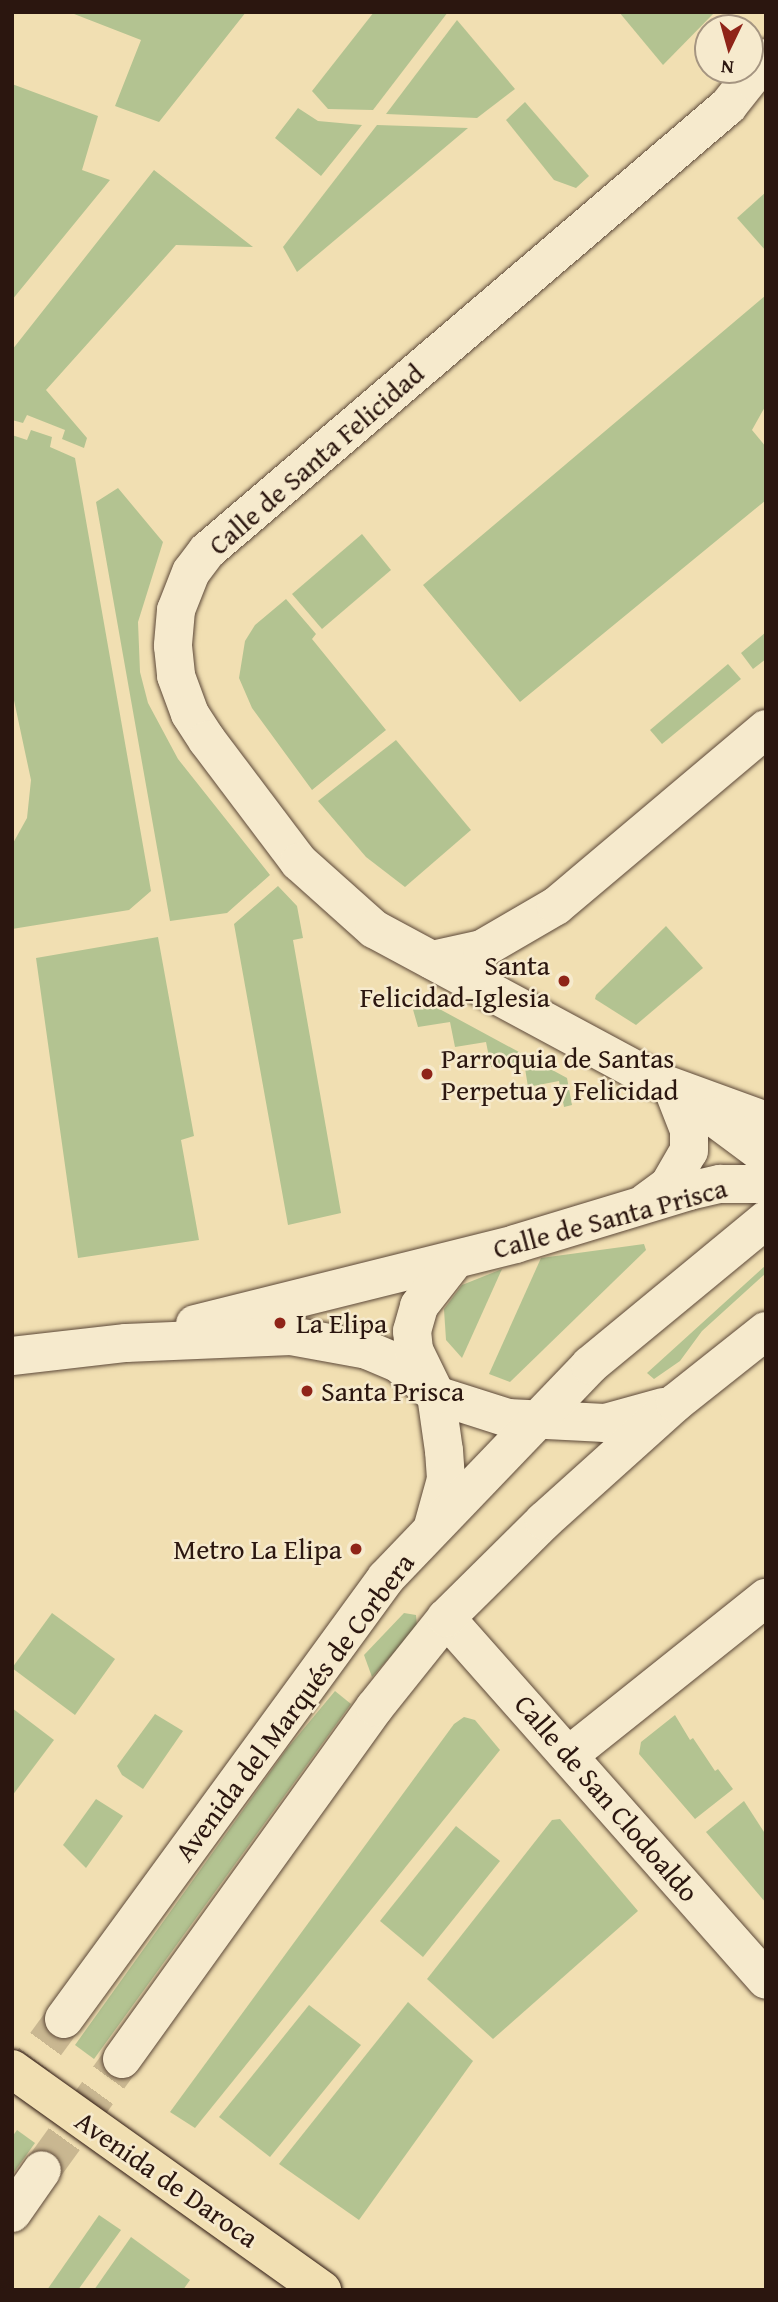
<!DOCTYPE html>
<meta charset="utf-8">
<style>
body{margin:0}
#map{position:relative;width:778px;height:2302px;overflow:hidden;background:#f1dfb2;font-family:"Gentium Book Plus",serif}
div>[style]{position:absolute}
.green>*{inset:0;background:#b3c391}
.minor-tunnel>*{height:38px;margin-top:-19px;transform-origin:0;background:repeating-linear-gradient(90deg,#c9b791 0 38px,transparent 0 57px)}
.roads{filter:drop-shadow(0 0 2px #5c4838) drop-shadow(0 0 2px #5c4838)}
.minor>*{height:38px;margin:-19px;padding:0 19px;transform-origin:19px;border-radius:19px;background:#f6eacd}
.bridges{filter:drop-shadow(0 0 2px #2b160f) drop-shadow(0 0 2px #2b160f)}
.major-bridge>*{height:38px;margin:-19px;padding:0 19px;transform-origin:19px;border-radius:19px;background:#f1dfb2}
.dots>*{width:19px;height:19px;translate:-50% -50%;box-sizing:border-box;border:4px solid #f6eacd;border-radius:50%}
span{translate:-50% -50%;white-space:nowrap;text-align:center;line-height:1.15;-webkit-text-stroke:5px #f6eacd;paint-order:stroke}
.street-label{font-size:28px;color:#2b160f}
.poi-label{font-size:28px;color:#2b160f}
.right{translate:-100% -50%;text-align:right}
.left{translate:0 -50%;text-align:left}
.frame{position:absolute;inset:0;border:14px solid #2b160f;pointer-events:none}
.north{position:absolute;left:694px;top:14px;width:70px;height:70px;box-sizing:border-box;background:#f6eacd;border:2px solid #a59581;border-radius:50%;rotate:185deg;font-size:19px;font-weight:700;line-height:28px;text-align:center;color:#2b160f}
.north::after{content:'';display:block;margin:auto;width:24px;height:32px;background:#8f2418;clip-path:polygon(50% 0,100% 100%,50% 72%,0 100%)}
</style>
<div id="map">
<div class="green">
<i style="clip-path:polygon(69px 12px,246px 12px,159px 122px,115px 106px,141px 40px)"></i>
<i style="clip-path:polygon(374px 12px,448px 12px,373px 110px,328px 109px,312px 91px)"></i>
<i style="clip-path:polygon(619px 12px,715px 12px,663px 65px)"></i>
<i style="clip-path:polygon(457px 20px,515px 89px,477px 118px,386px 114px)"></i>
<i style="clip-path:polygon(12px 84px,98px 116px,82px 170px,110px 180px,12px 300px)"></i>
<i style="clip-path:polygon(525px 102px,589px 176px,576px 188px,554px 180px,506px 120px)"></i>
<i style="clip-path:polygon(298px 108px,318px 121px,362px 125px,321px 176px,275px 138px)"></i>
<i style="clip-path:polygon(377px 125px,468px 128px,297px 272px,283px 247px)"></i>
<i style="clip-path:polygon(154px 170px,253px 247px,176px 245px,46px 390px,87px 438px,84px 448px,62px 439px,65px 430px,27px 415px,23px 423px,12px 420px,12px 350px)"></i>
<i style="clip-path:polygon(766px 192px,766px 251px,737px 218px)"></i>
<i style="clip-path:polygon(766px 295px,766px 405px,752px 430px,766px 447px,766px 500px,520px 702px,423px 585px)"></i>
<i style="clip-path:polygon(31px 430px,52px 437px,50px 447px,75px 458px,151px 891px,129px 910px,12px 929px,12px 845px,27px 818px,31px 780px,12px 691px,12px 435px,27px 440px)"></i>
<i style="clip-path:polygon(118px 488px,163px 542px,138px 622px,140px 672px,148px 703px,178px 759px,270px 875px,227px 913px,170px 921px,96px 502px)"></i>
<i style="clip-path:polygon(362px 534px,391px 570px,322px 629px,292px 594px)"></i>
<i style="clip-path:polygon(286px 599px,316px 634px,312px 639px,386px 730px,312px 790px,252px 708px,239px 678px,245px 641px,255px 625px)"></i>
<i style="clip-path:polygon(766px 632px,766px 659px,753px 669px,741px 653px)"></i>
<i style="clip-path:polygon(728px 664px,741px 679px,662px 744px,650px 730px)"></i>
<i style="clip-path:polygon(396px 740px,471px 830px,405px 887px,366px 857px,318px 801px)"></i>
<i style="clip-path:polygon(278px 886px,297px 906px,303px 938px,293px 940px,341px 1213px,288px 1225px,234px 924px)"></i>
<i style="clip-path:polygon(666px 926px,703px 968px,636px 1025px,595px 999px,596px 995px)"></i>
<i style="clip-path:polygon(158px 937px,194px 1136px,181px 1140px,199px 1240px,78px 1258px,36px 958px)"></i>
<i style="clip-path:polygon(408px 992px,567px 1078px,572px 1105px,564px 1107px,559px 1081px,528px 1087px,524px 1062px,491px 1067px,486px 1042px,455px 1047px,450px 1022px,418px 1027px)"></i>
<i style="clip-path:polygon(644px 1244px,646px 1250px,510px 1382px,489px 1374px,541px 1258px)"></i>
<i style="clip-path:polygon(766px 1265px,766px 1273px,702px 1331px,680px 1361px,654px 1379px,647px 1373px)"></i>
<i style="clip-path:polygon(502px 1269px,462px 1358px,446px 1340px,444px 1309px,462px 1285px)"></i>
<i style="clip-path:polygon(52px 1613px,115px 1659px,75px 1715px,12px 1668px)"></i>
<i style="clip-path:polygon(404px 1613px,416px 1615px,417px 1627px,372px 1677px,364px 1655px)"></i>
<i style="clip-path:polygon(335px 1691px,351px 1704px,94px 2059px,75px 2045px,286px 1750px)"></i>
<i style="clip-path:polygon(12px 1708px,54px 1740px,12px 1796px)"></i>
<i style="clip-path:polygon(155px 1714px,183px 1731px,143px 1789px,122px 1775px,117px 1766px)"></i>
<i style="clip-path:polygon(675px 1715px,690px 1740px,693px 1738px,715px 1771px,718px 1769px,733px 1789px,695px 1819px,639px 1754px,641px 1742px)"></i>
<i style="clip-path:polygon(464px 1717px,475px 1720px,500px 1750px,195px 2128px,170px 2112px,454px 1724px)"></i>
<i style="clip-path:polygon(96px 1799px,123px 1816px,86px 1868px,63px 1845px)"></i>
<i style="clip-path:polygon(744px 1801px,766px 1835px,766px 1903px,706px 1832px)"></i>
<i style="clip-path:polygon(560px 1819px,638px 1911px,493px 2039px,427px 1979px,552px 1820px)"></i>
<i style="clip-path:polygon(456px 1826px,500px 1861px,423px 1957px,380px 1921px)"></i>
<i style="clip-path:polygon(408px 2002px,473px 2061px,359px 2220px,279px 2164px)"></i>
<i style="clip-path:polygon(309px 2005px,361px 2045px,270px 2157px,219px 2117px)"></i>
<i style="clip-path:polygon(17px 2130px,35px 2143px,12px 2175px,12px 2137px)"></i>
<i style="clip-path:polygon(99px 2215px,121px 2230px,78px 2290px,47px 2290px)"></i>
<i style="clip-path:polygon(131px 2237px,190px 2280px,183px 2290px,94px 2290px)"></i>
</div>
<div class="minor-tunnel">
<i style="left:12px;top:2090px;width:88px;rotate:-53.8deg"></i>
<i style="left:42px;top:2170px;width:137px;rotate:-54.2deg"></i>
</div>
<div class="roads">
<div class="minor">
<i style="left:766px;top:58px;width:61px;rotate:128.4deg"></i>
<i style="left:728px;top:106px;width:685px;rotate:139.5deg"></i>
<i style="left:207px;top:551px;width:26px;rotate:127deg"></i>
<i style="left:191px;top:572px;width:41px;rotate:111.5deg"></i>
<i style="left:176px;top:610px;width:36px;rotate:95deg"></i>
<i style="left:173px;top:646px;width:30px;rotate:84deg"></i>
<i style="left:176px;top:676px;width:40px;rotate:69.8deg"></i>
<i style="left:190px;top:714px;width:31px;rotate:57deg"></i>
<i style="left:207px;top:740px;width:153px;rotate:53deg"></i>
<i style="left:299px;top:862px;width:101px;rotate:41.8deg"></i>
<i style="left:374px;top:929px;width:318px;rotate:28.3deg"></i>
<i style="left:654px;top:1080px;width:119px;rotate:20.1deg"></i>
<i style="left:432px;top:960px;width:51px;rotate:-12.4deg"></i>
<i style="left:482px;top:949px;width:86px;rotate:-30.2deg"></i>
<i style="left:556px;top:906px;width:275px;rotate:-40.1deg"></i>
<i style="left:712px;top:1116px;width:67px;rotate:36.5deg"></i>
<i style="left:646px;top:1202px;width:29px;rotate:-36deg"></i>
<i style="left:669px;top:1185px;width:39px;rotate:-60deg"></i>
<i style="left:689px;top:1151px;width:21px;rotate:-90deg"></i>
<i style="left:689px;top:1130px;width:44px;rotate:-111.3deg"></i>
<i style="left:195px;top:1324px;width:330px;rotate:-14deg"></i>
<i style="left:515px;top:1244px;width:182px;rotate:-16.9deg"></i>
<i style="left:689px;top:1191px;width:32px;rotate:-13deg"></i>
<i style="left:720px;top:1184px;width:46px"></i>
<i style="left:12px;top:1356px;width:115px;rotate:-6.5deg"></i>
<i style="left:126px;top:1343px;width:165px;rotate:-2.4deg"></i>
<i style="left:291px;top:1336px;width:77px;rotate:10.4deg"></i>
<i style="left:367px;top:1350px;width:34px;rotate:23deg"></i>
<i style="left:398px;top:1363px;width:50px;rotate:40.1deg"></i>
<i style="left:436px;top:1395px;width:76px;rotate:17.7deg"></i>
<i style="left:508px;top:1418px;width:97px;rotate:3deg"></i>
<i style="left:605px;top:1423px;width:60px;rotate:-15.4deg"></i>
<i style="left:433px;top:1526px;width:49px;rotate:-74.5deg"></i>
<i style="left:446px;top:1479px;width:28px;rotate:-94deg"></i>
<i style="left:444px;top:1451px;width:57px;rotate:-98.1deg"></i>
<i style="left:436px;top:1395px;width:50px;rotate:-116.1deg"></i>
<i style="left:414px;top:1350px;width:19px;rotate:-96deg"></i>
<i style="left:412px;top:1331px;width:26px;rotate:-74deg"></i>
<i style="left:419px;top:1306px;width:58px;rotate:-52deg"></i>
<i style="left:446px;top:1618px;width:483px;rotate:48.5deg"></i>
<i style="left:569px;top:1755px;width:252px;rotate:-38.6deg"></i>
<i style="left:64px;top:2019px;width:546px;rotate:-53.86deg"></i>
<i style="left:386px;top:1578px;width:295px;rotate:-46.2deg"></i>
<i style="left:590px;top:1365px;width:228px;rotate:-39.5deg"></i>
<i style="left:122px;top:2059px;width:433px;rotate:-54.3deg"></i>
<i style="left:375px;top:1707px;width:114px;rotate:-51.4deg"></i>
<i style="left:446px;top:1618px;width:138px;rotate:-44.7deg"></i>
<i style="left:544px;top:1521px;width:176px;rotate:-42deg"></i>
<i style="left:675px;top:1403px;width:116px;rotate:-38.4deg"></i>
<i style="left:12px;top:2213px;width:52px;rotate:-55.1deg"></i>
</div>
</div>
<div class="bridges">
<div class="major-bridge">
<i style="left:12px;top:2069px;width:381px;rotate:35.5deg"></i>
</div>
</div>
<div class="dots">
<i style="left:564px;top:981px;background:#8f2418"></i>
<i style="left:427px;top:1074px;background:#8f2418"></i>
<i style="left:280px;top:1323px;background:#8f2418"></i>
<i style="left:307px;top:1391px;background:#8f2418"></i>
<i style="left:356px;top:1549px;background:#8f2418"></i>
</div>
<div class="street-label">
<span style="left:316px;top:459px;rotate:-41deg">Calle de Santa Felicidad</span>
<span style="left:610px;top:1218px;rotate:-15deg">Calle de Santa Prisca</span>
<span style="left:294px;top:1707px;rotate:-53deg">Avenida del Marqués de Corbera</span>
<span style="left:607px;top:1798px;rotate:49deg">Calle de San Clodoaldo</span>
<span style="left:167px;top:2179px;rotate:35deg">Avenida de Daroca</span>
</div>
<div class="poi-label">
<span class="right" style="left:550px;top:981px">Santa<br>Felicidad-Iglesia</span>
<span class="left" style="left:441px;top:1074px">Parroquia de Santas<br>Perpetua y Felicidad</span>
<span class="left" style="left:296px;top:1323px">La Elipa</span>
<span class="left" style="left:321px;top:1391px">Santa Prisca</span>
<span class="right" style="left:342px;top:1549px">Metro La Elipa</span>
</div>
<div class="frame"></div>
<div class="north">N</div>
</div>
